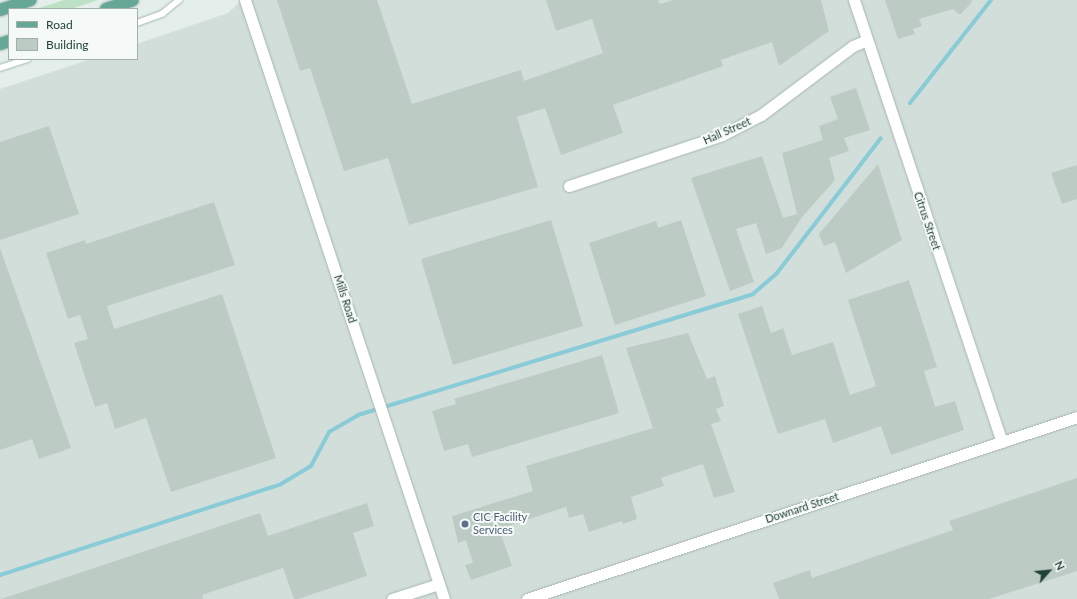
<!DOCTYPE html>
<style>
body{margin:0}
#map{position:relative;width:1077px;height:599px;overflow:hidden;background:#e4eeea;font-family:Lato,sans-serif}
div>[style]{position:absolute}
.built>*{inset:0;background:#d2ded9}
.green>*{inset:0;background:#bce1c5}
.stream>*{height:4px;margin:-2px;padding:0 2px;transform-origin:2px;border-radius:2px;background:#89cbd6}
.building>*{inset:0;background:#bcccc5}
.roads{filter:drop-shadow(0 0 1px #a6b7b1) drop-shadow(0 0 1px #a6b7b1)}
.lane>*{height:5.5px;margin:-2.75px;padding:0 2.75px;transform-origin:2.75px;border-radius:2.75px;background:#fff}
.street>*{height:11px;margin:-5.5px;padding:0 5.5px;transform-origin:5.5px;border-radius:5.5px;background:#fff}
.primary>*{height:12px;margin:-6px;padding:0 6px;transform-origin:6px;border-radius:6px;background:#66a795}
.dots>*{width:11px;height:11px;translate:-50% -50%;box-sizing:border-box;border:2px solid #f5faf8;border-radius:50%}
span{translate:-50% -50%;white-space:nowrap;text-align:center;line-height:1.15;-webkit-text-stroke:4px #f5faf8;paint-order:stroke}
.street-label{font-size:11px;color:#224239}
.service-label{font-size:11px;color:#4e5e75}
.left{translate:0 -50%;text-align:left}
.legend{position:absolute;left:8px;top:8px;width:130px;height:52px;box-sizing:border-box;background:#f5faf8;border:1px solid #a1b0ac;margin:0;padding:5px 7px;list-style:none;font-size:12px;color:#224239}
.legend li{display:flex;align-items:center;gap:8px;height:20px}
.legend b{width:20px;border:1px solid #a1b0ac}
.north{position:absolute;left:1029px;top:551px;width:40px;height:40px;-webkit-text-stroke:3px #f5faf8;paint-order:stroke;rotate:63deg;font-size:11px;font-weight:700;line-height:16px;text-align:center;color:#224239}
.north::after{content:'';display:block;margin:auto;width:14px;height:18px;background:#224239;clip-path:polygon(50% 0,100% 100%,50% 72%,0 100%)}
</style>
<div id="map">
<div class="built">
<i style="clip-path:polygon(242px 0,1077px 0,1077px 599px,0 599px,0 89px,91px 59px,137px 59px,137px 44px,228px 13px)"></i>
</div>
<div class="green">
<i style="clip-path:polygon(64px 0,98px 0,71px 9px,36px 9px)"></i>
</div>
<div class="stream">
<i style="left:910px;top:103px;width:131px;rotate:-51.8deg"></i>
<i style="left:0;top:575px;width:295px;rotate:-17.9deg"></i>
<i style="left:281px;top:484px;width:35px;rotate:-31deg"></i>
<i style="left:311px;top:466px;width:38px;rotate:-62deg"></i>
<i style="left:329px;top:432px;width:34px;rotate:-30deg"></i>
<i style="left:358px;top:415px;width:413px;rotate:-17deg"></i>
<i style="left:753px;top:294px;width:32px;rotate:-41deg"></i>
<i style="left:777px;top:273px;width:170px;rotate:-52.4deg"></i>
</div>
<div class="building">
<i style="clip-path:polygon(277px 0,377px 0,412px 104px,521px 70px,524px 81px,603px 53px,592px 19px,556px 31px,546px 0,658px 0,660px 4px,673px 0,821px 0,829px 31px,779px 66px,772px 42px,721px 60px,723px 66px,613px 105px,623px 133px,561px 155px,545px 108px,517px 117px,538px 187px,409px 225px,388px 158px,344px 171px,310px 68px,300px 71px)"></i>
<i style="clip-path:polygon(885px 0,971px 0,972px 2px,960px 15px,953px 9px,919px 19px,922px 26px,913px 29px,915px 34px,898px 39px)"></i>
<i style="clip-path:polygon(856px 88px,870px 130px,844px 138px,849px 151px,829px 158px,835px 180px,802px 217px,782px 248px,766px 254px,756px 223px,736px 229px,754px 282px,730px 291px,691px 178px,762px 156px,783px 218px,797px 214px,782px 153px,823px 140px,819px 126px,838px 119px,830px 97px)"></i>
<i style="clip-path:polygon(49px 126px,79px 214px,0 240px,0 142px)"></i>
<i style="clip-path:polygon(878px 164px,902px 240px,846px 273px,835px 242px,824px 246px,819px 234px)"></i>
<i style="clip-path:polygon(1077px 165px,1077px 199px,1062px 204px,1051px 173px)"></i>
<i style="clip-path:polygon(214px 202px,235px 265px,107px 306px,114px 329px,222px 294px,276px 458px,171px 492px,146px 418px,115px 429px,107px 403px,95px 407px,74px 343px,88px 339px,80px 315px,68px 319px,46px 253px,85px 240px,86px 244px)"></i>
<i style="clip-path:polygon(551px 220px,583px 326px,453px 365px,421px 259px)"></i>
<i style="clip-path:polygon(681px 220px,706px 296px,615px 325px,589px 243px,656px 221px,658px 228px)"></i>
<i style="clip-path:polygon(0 248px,71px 448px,39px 459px,32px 439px,0 450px)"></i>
<i style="clip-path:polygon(909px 280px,937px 367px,924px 371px,935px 407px,955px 401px,964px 430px,891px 455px,881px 426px,833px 443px,825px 419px,778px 434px,738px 314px,762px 306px,771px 333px,783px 328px,792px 355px,833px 342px,850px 395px,876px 386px,848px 300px)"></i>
<i style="clip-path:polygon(688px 333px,707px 379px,715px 376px,724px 406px,716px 409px,721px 421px,711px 424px,735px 492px,714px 498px,703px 464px,661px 478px,664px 486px,631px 497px,637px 519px,623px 524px,622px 521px,589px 532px,583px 514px,569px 518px,566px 507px,499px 529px,512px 566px,471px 580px,465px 565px,473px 563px,466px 540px,458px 543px,452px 516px,533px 491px,526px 466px,653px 428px,626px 348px)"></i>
<i style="clip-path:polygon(602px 355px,619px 413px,472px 457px,468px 444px,444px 451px,432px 411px,456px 404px,454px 399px)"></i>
<i style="clip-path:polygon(1077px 478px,1077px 571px,989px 599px,779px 599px,773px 583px,810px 570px,812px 578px,953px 530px,949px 521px)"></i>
<i style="clip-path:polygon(367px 503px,374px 526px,353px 533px,367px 576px,298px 599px,294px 599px,283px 568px,202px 595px,203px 599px,1px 599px,260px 513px,268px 536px)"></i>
</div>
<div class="roads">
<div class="lane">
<i style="left:137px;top:23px;width:27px;rotate:-20deg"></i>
<i style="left:162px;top:14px;width:22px;rotate:-39deg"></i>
<i style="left:0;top:68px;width:29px;rotate:-18deg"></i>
</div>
<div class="street">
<i style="left:245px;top:0;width:631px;rotate:71.62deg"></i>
<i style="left:854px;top:0;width:466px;rotate:71.5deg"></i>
<i style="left:569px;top:186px;width:161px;rotate:-18.4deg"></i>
<i style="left:722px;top:135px;width:44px;rotate:-27.1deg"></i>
<i style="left:761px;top:115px;width:115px;rotate:-36.9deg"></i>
<i style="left:853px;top:46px;width:15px;rotate:-23deg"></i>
<i style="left:392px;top:599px;width:49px;rotate:-17.7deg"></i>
<i style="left:527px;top:599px;width:579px;rotate:-18.31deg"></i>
</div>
<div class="primary">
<i style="left:106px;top:9px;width:28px;rotate:-18deg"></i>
<i style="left:0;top:10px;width:32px;rotate:-18deg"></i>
<i style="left:0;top:44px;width:9px;rotate:-18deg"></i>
</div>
</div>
<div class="dots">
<i style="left:465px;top:524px;background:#5c6f8a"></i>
</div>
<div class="street-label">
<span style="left:727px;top:131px;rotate:-24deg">Hall Street</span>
<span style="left:927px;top:221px;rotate:71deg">Citrus Street</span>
<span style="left:345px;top:299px;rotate:72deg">Mills Road</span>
<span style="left:802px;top:508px;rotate:-18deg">Downard Street</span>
</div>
<div class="service-label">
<span class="left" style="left:473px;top:524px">CIC Facility<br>Services</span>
</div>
<ul class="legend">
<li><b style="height:5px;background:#66a795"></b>Road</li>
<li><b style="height:11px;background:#bcccc5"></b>Building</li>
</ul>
<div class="north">N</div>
</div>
